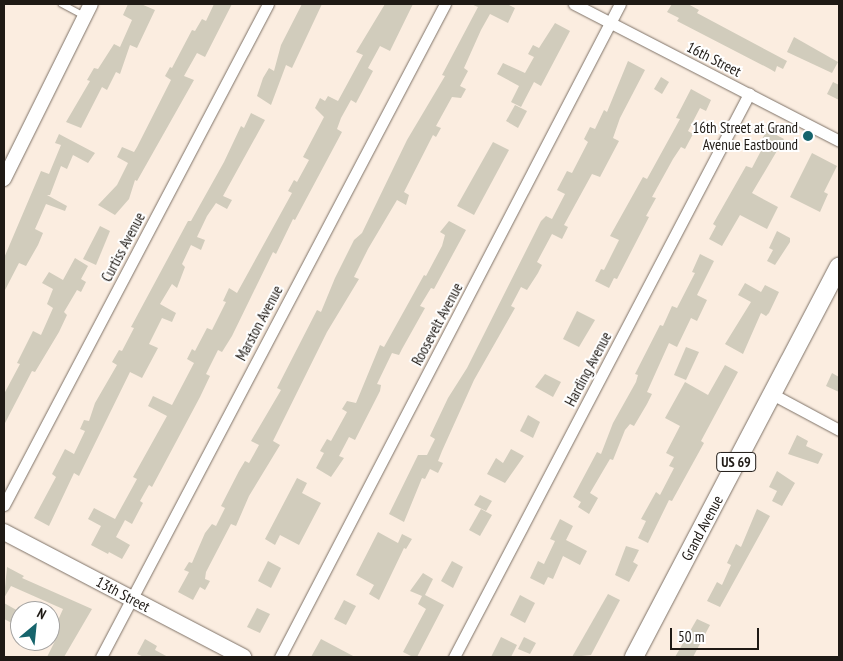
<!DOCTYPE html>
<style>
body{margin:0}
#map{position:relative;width:843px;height:661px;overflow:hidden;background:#fbede0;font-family:"PT Sans Narrow",sans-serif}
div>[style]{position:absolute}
.building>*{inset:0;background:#d1ccbc}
.roads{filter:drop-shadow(0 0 1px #7e7267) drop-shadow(0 0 1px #7e7267)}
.service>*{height:5.5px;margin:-2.75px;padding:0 2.75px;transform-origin:2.75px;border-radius:2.75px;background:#fff}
.minor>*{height:11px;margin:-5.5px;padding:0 5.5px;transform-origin:5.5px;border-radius:5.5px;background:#fff}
.tertiary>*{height:14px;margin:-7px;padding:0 7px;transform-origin:7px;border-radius:7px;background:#fff}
.secondary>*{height:16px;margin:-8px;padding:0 8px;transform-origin:8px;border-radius:8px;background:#fff}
.primary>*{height:18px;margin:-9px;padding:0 9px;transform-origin:9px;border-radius:9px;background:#fff}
.dots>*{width:14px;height:14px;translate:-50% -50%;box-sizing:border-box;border:2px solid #fff;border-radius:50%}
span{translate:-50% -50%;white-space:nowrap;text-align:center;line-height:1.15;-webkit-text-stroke:4px #fff;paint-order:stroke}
.shield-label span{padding:1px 4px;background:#fff;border:1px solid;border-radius:4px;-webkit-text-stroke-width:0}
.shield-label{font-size:14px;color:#1f1a15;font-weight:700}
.street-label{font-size:15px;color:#1f1a15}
.poi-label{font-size:15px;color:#1f1a15}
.right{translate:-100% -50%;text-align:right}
.frame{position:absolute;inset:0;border:5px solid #1f1a15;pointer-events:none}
.north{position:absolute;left:10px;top:601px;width:50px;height:50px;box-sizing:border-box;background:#fff;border:1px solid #a5a3a1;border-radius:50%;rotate:28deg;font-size:14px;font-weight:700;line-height:20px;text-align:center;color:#1f1a15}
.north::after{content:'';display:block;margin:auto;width:18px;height:22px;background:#16646c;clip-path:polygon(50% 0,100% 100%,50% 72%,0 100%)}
.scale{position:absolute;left:670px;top:628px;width:89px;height:22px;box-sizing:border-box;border:2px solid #1f1a15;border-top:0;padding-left:6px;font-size:15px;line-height:18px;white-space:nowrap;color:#1f1a15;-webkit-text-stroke:4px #fff;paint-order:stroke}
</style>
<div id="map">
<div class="building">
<i style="clip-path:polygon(128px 4px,141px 4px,155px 10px,137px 48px,130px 45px,120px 74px,116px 72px,107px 90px,102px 87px,81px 128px,66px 122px,90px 81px,87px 80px,94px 68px,98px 69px,114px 44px,120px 47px,132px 20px,123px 15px)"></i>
<i style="clip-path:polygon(214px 4px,232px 4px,205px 57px,197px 53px,184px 76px,194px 80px,137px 181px,135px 180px,129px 199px,115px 215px,98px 205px,117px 185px,128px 163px,117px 157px,122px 147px,134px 152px,137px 147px,171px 80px,165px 76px,170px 67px,172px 68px,192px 30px,195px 31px,202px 19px,206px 21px)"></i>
<i style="clip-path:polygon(302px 4px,322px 4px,292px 68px,286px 65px,271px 105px,257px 96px,263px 78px,269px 68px,274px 71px,281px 45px)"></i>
<i style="clip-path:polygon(385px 4px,413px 4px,390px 51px,380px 46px,368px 68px,373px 71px,356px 103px,351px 100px,341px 118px,337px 129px,342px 132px,295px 220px,293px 219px,276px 254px,273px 252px,232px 336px,222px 352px,218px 350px,206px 374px,210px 376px,200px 397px,152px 487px,149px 485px,140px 501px,143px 503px,132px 524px,125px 520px,116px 537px,130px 545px,122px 559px,109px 552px,108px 554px,91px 545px,101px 526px,88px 519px,94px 508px,115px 519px,137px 479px,133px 477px,167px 416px,148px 406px,153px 396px,172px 405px,194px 363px,187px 359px,192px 349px,195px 351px,207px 328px,212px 330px,226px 302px,223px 301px,229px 288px,237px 293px,292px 193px,288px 191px,294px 180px,297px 182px,309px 160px,303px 157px,324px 117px,315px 108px,320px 98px,325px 101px,328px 96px,338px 101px,363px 55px,356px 52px)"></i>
<i style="clip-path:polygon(471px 4px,507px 4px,515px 8px,508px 23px,490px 14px,481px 30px,464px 68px,468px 71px,460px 86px,466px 89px,461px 98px,452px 97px,436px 126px,441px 128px,436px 137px,433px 135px,404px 192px,409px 195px,406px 205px,397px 200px,368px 249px,354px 277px,359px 279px,327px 332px,273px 441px,280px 445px,249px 496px,236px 526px,231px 524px,206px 572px,205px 579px,210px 581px,205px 590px,200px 587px,193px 600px,178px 592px,189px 572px,184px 570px,189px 562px,192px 563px,205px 533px,212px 524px,216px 526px,225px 508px,221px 506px,239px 471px,245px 461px,249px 463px,259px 445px,251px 441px,281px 390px,277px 388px,317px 310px,321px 312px,335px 278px,354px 240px,362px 233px,407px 140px,445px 76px,442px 75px,478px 7px)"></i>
<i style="clip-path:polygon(672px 4px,688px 4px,699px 10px,697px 13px,787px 61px,783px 69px,777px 66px,775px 72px,770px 69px,677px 21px,679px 18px,667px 12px)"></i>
<i style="clip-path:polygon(555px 23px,570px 31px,541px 86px,534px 82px,521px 107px,511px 102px,519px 86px,497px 74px,503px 63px,525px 73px,534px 57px,528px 54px,533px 45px,539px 48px)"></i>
<i style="clip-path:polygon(794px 37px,838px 62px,832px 73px,787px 52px)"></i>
<i style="clip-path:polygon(628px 61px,645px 70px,620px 118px,613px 138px,619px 141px,600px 177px,592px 174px,564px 225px,568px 227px,562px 239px,552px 234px,537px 262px,542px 265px,538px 273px,527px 290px,521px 287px,511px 306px,515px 308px,474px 380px,442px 451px,438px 461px,443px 463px,438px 473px,430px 469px,425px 479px,422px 478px,404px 522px,389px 514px,418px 455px,427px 455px,435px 439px,430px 436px,448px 398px,467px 368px,541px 221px,546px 216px,552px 219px,565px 194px,557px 190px,567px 171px,572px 173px,588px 142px,584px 139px,590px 127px,595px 129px,604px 110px,607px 112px)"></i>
<i style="clip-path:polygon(661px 77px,669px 82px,662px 94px,654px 89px)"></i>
<i style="clip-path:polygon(833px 82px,839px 85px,839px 100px,827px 94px)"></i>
<i style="clip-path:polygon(691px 89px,711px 100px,706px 111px,700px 108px,688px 131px,693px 134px,685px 149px,681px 147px,673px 159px,652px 197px,656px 198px,646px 216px,649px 217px,617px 279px,614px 278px,609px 288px,595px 281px,601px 269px,604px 270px,619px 240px,610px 236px,643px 177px,647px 179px,680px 119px,676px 118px)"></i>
<i style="clip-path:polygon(515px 105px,527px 111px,518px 128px,506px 121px)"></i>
<i style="clip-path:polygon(251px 113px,265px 120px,223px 196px,232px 200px,227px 209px,216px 203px,207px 216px,197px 237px,205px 240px,201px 250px,191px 245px,182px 264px,185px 267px,177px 288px,172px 284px,160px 304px,176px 313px,172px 322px,162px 318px,149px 344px,158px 348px,142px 378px,130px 372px,79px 476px,74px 473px,49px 526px,34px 518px,56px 477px,52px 474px,65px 449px,74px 454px,85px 431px,80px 429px,84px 420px,89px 421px,95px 403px,117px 365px,112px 362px,119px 350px,122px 351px,134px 328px,131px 327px,188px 221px,191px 221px,224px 162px,241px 126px,244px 128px)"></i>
<i style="clip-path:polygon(767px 130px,784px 139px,752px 193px,778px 207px,767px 229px,740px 215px,722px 246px,709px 239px,716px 226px,713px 224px,746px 166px,752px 168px,765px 143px,761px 141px)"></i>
<i style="clip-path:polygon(59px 134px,95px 153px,88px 163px,73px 155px,67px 169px,61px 166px,50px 195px,47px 195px,67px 206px,65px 211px,46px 204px,35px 229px,43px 233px,38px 245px,26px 266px,19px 263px,4px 292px,4px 258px,41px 171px,49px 174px,61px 145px,55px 143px)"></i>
<i style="clip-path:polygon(493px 142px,509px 150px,474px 215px,457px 206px)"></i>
<i style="clip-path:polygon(812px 153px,837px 166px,824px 192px,828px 194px,820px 212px,790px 197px)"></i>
<i style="clip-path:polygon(449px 221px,466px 230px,434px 289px,431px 288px,420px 306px,425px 308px,402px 349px,399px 355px,392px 353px,377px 384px,381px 385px,380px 391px,355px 440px,349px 437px,339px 456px,344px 458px,331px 477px,316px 468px,324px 453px,320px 451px,327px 439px,331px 441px,347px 412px,342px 409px,347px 401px,356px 403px,380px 345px,384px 347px,424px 275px,426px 276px,442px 246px,445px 235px,440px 232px)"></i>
<i style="clip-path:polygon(100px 226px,110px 231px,96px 265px,83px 259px)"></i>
<i style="clip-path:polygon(777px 231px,790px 238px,790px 242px,775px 265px,767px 261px,773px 250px,769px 248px)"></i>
<i style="clip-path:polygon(700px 254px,714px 261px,697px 295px,707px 300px,697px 321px,691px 318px,677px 347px,669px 343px,647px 392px,652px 394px,647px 404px,634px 426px,630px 424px,625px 430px,613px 460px,610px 459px,590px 493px,598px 498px,589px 514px,578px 507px,581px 502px,573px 497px,597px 452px,601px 454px,613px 423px,636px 382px,638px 375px,635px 374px,660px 325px,663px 326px,672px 306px,677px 308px,695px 273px,692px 272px)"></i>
<i style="clip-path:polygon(75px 258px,88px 266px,81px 279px,86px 282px,81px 292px,77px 290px,64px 312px,67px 315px,59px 332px,35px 372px,32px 371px,4px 425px,4px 394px,20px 364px,17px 363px,33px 331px,41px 335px,53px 308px,47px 304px,53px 289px,42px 283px,49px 272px,63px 280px)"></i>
<i style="clip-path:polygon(745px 283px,761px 292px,765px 285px,779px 292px,769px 313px,766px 316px,761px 313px,743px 354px,725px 344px,751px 302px,738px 295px)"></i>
<i style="clip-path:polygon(577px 311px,595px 320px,579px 347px,563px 339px)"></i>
<i style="clip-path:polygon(686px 347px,699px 352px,686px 380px,674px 375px)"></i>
<i style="clip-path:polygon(725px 365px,738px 372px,701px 441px,704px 443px,672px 501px,669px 500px,648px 543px,638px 538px,646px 521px,641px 519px,656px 492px,660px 495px,674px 468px,669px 466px,674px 457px,666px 453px,680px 426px,665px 418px,685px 382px,708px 395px)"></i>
<i style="clip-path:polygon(832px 373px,839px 377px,839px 392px,826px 386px)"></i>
<i style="clip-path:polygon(545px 374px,561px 382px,553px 397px,535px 387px)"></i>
<i style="clip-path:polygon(528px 415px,540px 422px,533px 438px,520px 431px)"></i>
<i style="clip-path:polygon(797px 435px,808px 441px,806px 446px,823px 454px,818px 464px,788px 454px)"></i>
<i style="clip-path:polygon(511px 449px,524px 456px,505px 483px,487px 474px,496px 458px,503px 463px)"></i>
<i style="clip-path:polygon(777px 471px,795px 483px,782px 506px,772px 501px,777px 491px,769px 487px)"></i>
<i style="clip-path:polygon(297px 478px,307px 483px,302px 493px,321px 503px,299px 545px,280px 535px,275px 545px,265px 539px)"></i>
<i style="clip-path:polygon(480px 495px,492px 501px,486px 511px,474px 505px)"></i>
<i style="clip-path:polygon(481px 509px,492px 515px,480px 536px,469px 530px)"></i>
<i style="clip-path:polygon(757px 509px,770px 516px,720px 607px,707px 601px,717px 582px,722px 585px,731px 565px,727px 563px,736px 544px,741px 547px)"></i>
<i style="clip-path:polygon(560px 519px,573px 526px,566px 540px,587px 551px,580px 565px,563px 556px,553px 579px,548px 577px,544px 585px,530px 578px,538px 561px,544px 564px,555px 541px,550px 539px)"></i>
<i style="clip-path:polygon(378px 532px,398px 543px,402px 534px,412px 539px,406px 549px,404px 548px,379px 600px,369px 594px,374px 585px,356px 575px)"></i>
<i style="clip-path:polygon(626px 546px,639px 550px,633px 562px,638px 565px,629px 582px,615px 575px)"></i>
<i style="clip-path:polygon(268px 561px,281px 568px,271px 588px,258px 581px)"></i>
<i style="clip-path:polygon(452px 561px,463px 567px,453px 588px,441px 581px)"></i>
<i style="clip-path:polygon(7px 567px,24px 576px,22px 578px,92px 609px,64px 657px,47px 657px,55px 641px,50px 638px,63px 609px,11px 586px,4px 598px)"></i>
<i style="clip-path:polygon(423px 573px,433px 579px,425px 595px,444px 605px,417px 657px,413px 657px,403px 652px,426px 609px,418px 604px,422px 596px,410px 591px)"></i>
<i style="clip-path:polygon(608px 594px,620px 600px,591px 655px,572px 657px)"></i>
<i style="clip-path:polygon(520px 595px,535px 603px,525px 623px,510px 615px)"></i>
<i style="clip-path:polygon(344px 600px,356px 606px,346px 625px,334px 619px)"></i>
<i style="clip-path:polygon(4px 603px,20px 612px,20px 627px,4px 619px)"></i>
<i style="clip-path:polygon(257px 608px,270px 614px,260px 633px,247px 627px)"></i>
<i style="clip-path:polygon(697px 619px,710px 625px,693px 657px,675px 657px)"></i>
<i style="clip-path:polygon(501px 637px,517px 645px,511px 657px,491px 657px)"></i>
<i style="clip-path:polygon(524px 637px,536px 643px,530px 654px,518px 649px)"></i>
<i style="clip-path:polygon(145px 639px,157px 646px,155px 650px,168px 657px,144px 657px,137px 654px)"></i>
<i style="clip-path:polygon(321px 639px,355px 657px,311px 657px)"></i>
</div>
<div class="roads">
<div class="service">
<i style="left:62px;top:4px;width:26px;rotate:28deg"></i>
</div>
<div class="minor">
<i style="left:574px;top:4px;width:298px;rotate:27.3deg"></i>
<i style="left:772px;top:394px;width:76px;rotate:28.2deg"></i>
<i style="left:4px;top:505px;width:566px;rotate:-62.21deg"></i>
<i style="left:101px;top:657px;width:738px;rotate:-62.22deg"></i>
<i style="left:280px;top:657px;width:736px;rotate:-62.5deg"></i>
<i style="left:454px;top:657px;width:636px;rotate:-62.35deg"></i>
</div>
<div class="tertiary">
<i style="left:4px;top:179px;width:195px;rotate:-63.6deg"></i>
</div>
<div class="secondary">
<i style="left:4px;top:532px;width:270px;rotate:27.6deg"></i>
</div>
<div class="primary">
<i style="left:634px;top:657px;width:441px;rotate:-62.3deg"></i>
</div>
</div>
<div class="dots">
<i style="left:808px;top:136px;background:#16646c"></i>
</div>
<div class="shield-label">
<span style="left:736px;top:462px">US 69</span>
</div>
<div class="street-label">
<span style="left:714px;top:59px;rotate:27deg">16th Street</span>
<span style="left:123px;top:247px;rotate:-62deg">Curtiss Avenue</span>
<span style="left:259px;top:323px;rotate:-62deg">Marston Avenue</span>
<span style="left:437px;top:324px;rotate:-62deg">Roosevelt Avenue</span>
<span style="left:588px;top:369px;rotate:-62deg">Harding Avenue</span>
<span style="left:702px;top:528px;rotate:-62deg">Grand Avenue</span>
<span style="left:123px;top:594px;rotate:28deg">13th Street</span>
</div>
<div class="poi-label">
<span class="right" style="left:798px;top:136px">16th Street at Grand<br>Avenue Eastbound</span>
</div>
<div class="frame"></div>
<div class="north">N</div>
<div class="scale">50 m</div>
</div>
